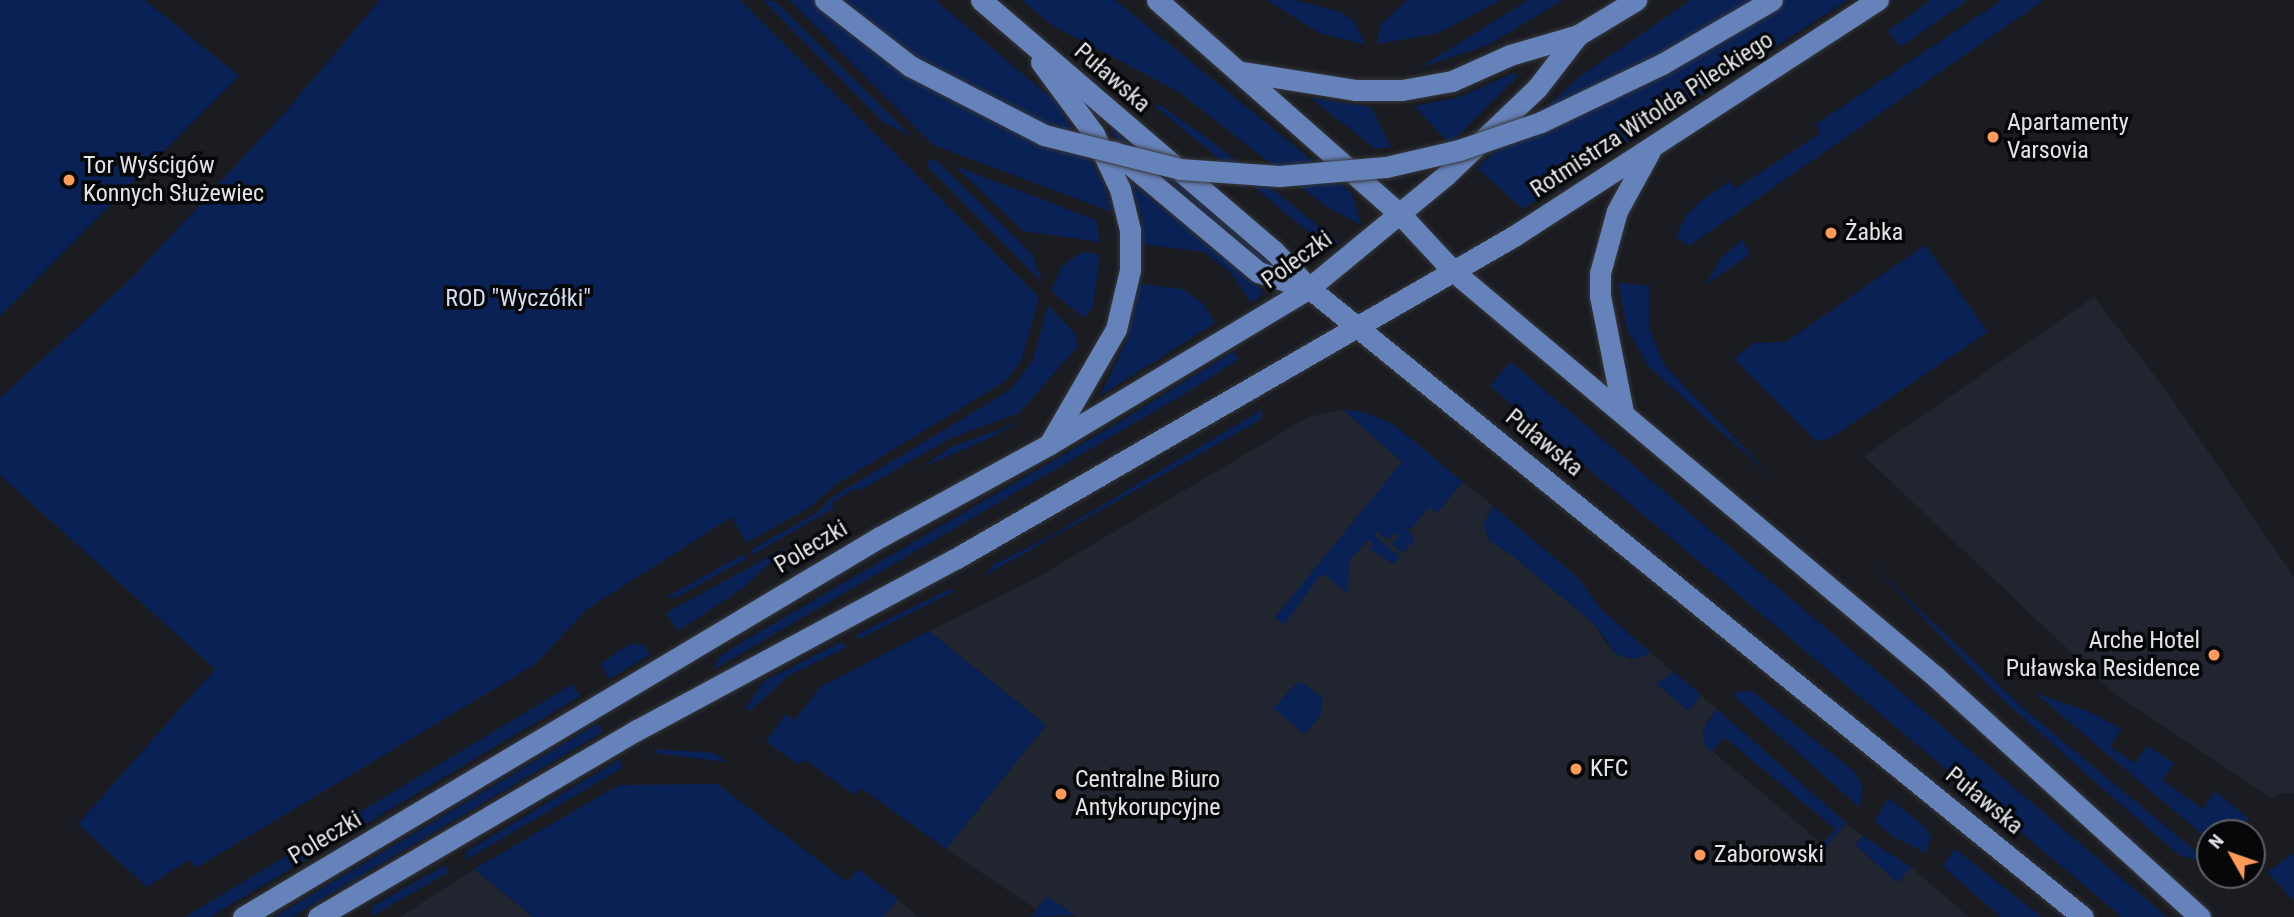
<!DOCTYPE html>
<meta charset="utf-8">
<style>
body{margin:0}
#map{position:relative;width:2294px;height:917px;overflow:hidden;background:#1a1c21;font-family:"Roboto Condensed",sans-serif}
div>[style]{position:absolute}
.built>*{inset:0;background:#20252f}
.green>*{inset:0;background:#0a2155}
.roads{filter:drop-shadow(0 0 2px #36383b) drop-shadow(0 0 2px #36383b)}
.major>*{height:21px;margin:-10.5px;padding:0 10.5px;transform-origin:10.5px;border-radius:10.5px;background:#6682ba}
.bridges{filter:drop-shadow(0 0 2px #36383b) drop-shadow(0 0 2px #36383b)}
.major-bridge>*{height:21px;margin:-10.5px;padding:0 10.5px;transform-origin:10.5px;border-radius:10.5px;background:#6682ba}
.dots>*{width:19px;height:19px;translate:-50% -50%;box-sizing:border-box;border:4px solid #060709;border-radius:50%}
span{translate:-50% -50%;white-space:nowrap;text-align:center;line-height:1.15;-webkit-text-stroke:7px #060709;paint-order:stroke}
.street-label{font-size:24px;color:#e2e4e7}
.poi-label{font-size:24px;color:#e2e4e7}
.left{translate:0 -50%;text-align:left}
.right{translate:-100% -50%;text-align:right}
.park-label{font-size:24px;color:#d2ddf1}
.north{position:absolute;left:2196px;top:819px;width:70px;height:70px;box-sizing:border-box;background:#060709;border:2px solid #5e5f62;border-radius:50%;rotate:310deg;font-size:19px;font-weight:700;line-height:28px;text-align:center;color:#e2e4e7}
.north::after{content:'';display:block;margin:auto;width:24px;height:32px;background:#fe9b59;clip-path:polygon(50% 0,100% 100%,50% 72%,0 100%)}
</style>
<div id="map">
<div class="built">
<i style="clip-path:polygon(2094px 297px,2165px 389px,2294px 577px,2294px 793px,2280px 793px,2272px 799px,2116px 695px,1864px 456px)"></i>
<i style="clip-path:polygon(1343px 410px,1356px 422px,1417px 444px,1493px 506px,1483px 525px,1490px 542px,1509px 552px,1594px 624px,1608px 647px,1630px 659px,1651px 653px,1674px 672px,1657px 684px,1688px 711px,1701px 695px,1717px 709px,1706px 722px,1704px 744px,1825px 846px,1846px 823px,1863px 836px,1855px 845px,1898px 882px,1911px 867px,1969px 917px,1077px 917px,1047px 896px,1036px 909px,946px 849px,1046px 725px,929px 631px,1031px 581px,1308px 417px)"></i>
<i style="clip-path:polygon(474px 869px,533px 917px,400px 917px)"></i>
<i style="clip-path:polygon(898px 899px,919px 917px,883px 917px)"></i>
</div>
<div class="green">
<i style="clip-path:polygon(0 0,145px 0,239px 76px,0 316px)"></i>
<i style="clip-path:polygon(380px 0,740px 0,1039px 297px,1022px 359px,1007px 380px,835px 485px,810px 507px,746px 543px,732px 517px,587px 609px,534px 665px,201px 865px,195px 867px,189px 860px,147px 887px,78px 824px,215px 669px,0 475px,0 398px,131px 279px,287px 110px)"></i>
<i style="clip-path:polygon(763px 0,775px 1px,912px 137px,883px 122px)"></i>
<i style="clip-path:polygon(789px 0,935px 0,1056px 102px,1104px 184px,1112px 212px,933px 145px)"></i>
<i style="clip-path:polygon(1022px 0,1115px 0,1352px 193px,1361px 225px,1325px 206px,1179px 92px,1052px 25px)"></i>
<i style="clip-path:polygon(1267px 0,1293px 0,1338px 11px,1353px 20px,1366px 45px,1319px 33px)"></i>
<i style="clip-path:polygon(1407px 0,1501px 0,1439px 33px,1377px 44px,1380px 25px)"></i>
<i style="clip-path:polygon(1528px 0,1563px 0,1488px 45px,1419px 68px)"></i>
<i style="clip-path:polygon(1691px 0,1848px 0,1523px 209px,1477px 168px,1582px 75px)"></i>
<i style="clip-path:polygon(1931px 0,1968px 0,1902px 46px,1896px 42px,1888px 31px)"></i>
<i style="clip-path:polygon(2002px 0,2044px 0,1689px 246px,1676px 237px,1686px 215px,1702px 200px,1730px 181px,1735px 189px,1821px 133px,1816px 124px)"></i>
<i style="clip-path:polygon(1514px 73px,1518px 76px,1450px 144px,1414px 106px,1459px 97px)"></i>
<i style="clip-path:polygon(1309px 97px,1371px 107px,1391px 147px,1376px 149px)"></i>
<i style="clip-path:polygon(1159px 104px,1210px 140px,1340px 243px,1326px 246px,1156px 107px)"></i>
<i style="clip-path:polygon(1112px 129px,1290px 273px,1282px 278px,1109px 132px)"></i>
<i style="clip-path:polygon(929px 159px,938px 162px,1032px 254px,1042px 282px,928px 167px)"></i>
<i style="clip-path:polygon(955px 166px,1096px 220px,1100px 242px,1023px 231px)"></i>
<i style="clip-path:polygon(1130px 181px,1262px 290px,1263px 294px,1251px 303px,1231px 273px,1204px 252px,1143px 244px,1141px 215px)"></i>
<i style="clip-path:polygon(1743px 239px,1749px 255px,1705px 285px,1721px 258px)"></i>
<i style="clip-path:polygon(1925px 245px,1988px 332px,1829px 439px,1816px 441px,1735px 360px,1737px 356px,1754px 343px,1786px 342px)"></i>
<i style="clip-path:polygon(1082px 252px,1100px 254px,1093px 307px,1084px 318px,1051px 291px,1062px 266px)"></i>
<i style="clip-path:polygon(1618px 283px,1649px 286px,1649px 329px,1665px 366px,1773px 478px,1648px 366px,1627px 329px)"></i>
<i style="clip-path:polygon(1140px 284px,1182px 289px,1204px 304px,1215px 323px,1100px 396px,1129px 335px)"></i>
<i style="clip-path:polygon(1048px 305px,1076px 335px,1077px 347px,1019px 413px,949px 439px,859px 491px,856px 488px,831px 503px,834px 508px,752px 555px,751px 550px,818px 512px,831px 498px,1010px 390px,1033px 360px)"></i>
<i style="clip-path:polygon(1233px 351px,1238px 360px,1191px 390px,713px 670px,720px 656px,744px 641px,1126px 418px)"></i>
<i style="clip-path:polygon(1511px 362px,2167px 917px,2122px 917px,1490px 386px)"></i>
<i style="clip-path:polygon(1263px 409px,1260px 420px,984px 576px,993px 565px,1049px 537px)"></i>
<i style="clip-path:polygon(1343px 410px,1364px 412px,1393px 424px,1463px 482px,1437px 513px,1429px 507px,1410px 530px,1402px 523px,1415px 539px,1403px 553px,1392px 544px,1398px 536px,1394px 533px,1387px 540px,1376px 531px,1374px 535px,1400px 557px,1393px 564px,1369px 549px,1373px 544px,1368px 540px,1349px 561px,1348px 594px,1325px 575px,1319px 577px,1284px 625px,1275px 617px,1402px 462px)"></i>
<i style="clip-path:polygon(1023px 421px,979px 443px,922px 467px,951px 447px)"></i>
<i style="clip-path:polygon(1493px 506px,1578px 578px,1600px 608px,1651px 653px,1636px 659px,1617px 655px,1594px 624px,1509px 553px,1490px 542px,1483px 525px)"></i>
<i style="clip-path:polygon(788px 546px,743px 588px,678px 631px,666px 613px)"></i>
<i style="clip-path:polygon(744px 554px,746px 559px,677px 597px,665px 598px)"></i>
<i style="clip-path:polygon(1868px 561px,2025px 710px,2210px 863px,2179px 855px,2102px 788px,2001px 698px)"></i>
<i style="clip-path:polygon(950px 589px,955px 591px,859px 639px,856px 635px)"></i>
<i style="clip-path:polygon(929px 631px,1046px 725px,946px 849px,861px 788px,854px 795px,806px 760px,798px 764px,766px 742px,785px 714px,795px 720px,820px 687px)"></i>
<i style="clip-path:polygon(841px 642px,847px 647px,788px 676px,750px 711px,746px 708px,764px 681px)"></i>
<i style="clip-path:polygon(630px 644px,644px 645px,650px 655px,609px 679px,600px 664px)"></i>
<i style="clip-path:polygon(1674px 672px,1701px 695px,1688px 711px,1656px 683px)"></i>
<i style="clip-path:polygon(1297px 683px,1304px 683px,1323px 699px,1320px 716px,1305px 734px,1273px 708px)"></i>
<i style="clip-path:polygon(573px 684px,580px 696px,210px 917px,185px 917px)"></i>
<i style="clip-path:polygon(1742px 691px,1752px 691px,1855px 772px,1863px 789px,1859px 807px,1733px 695px)"></i>
<i style="clip-path:polygon(2035px 693px,2092px 713px,2121px 729px,2110px 747px,2135px 763px,2147px 746px,2174px 763px,2162px 780px,2203px 809px,2215px 791px,2249px 819px,2235px 833px,2210px 833px,2210px 841px)"></i>
<i style="clip-path:polygon(1717px 709px,1846px 823px,1826px 847px,1823px 844px,1835px 829px,1724px 737px,1711px 752px,1704px 744px,1703px 728px)"></i>
<i style="clip-path:polygon(598px 723px,603px 732px,292px 917px,274px 917px)"></i>
<i style="clip-path:polygon(657px 749px,714px 753px,727px 762px,653px 753px)"></i>
<i style="clip-path:polygon(620px 759px,622px 768px,466px 860px,467px 851px)"></i>
<i style="clip-path:polygon(717px 784px,847px 882px,858px 869px,898px 899px,883px 917px,533px 917px,474px 869px,619px 785px)"></i>
<i style="clip-path:polygon(1888px 798px,1924px 826px,1931px 838px,1926px 853px,1894px 837px,1875px 822px)"></i>
<i style="clip-path:polygon(1863px 836px,1911px 867px,1898px 883px,1855px 845px)"></i>
<i style="clip-path:polygon(1955px 849px,2042px 917px,2001px 917px,1942px 866px)"></i>
<i style="clip-path:polygon(2294px 853px,2294px 901px,2267px 872px)"></i>
<i style="clip-path:polygon(445px 865px,449px 872px,371px 917px,373px 906px)"></i>
<i style="clip-path:polygon(1047px 896px,1075px 915px,1031px 917px)"></i>
</div>
<div class="roads">
<div class="major">
<i style="left:981px;top:0;width:386px;rotate:40.6deg"></i>
<i style="left:1274px;top:251px;width:51px;rotate:46.6deg"></i>
<i style="left:1309px;top:288px;width:997px;rotate:39.1deg"></i>
<i style="left:1157px;top:0;width:324px;rotate:41.4deg"></i>
<i style="left:1400px;top:214px;width:78px;rotate:47.1deg"></i>
<i style="left:1453px;top:271px;width:631px;rotate:40.05deg"></i>
<i style="left:1936px;top:677px;width:357px;rotate:42.3deg"></i>
<i style="left:1041px;top:62px;width:89px;rotate:53.6deg"></i>
<i style="left:1094px;top:134px;width:61px;rotate:64.7deg"></i>
<i style="left:1120px;top:189px;width:42px;rotate:76.3deg"></i>
<i style="left:1130px;top:230px;width:40px;rotate:90deg"></i>
<i style="left:1130px;top:270px;width:61px;rotate:103.3deg"></i>
<i style="left:1116px;top:329px;width:129px;rotate:120.1deg"></i>
<i style="left:1243px;top:72px;width:113px;rotate:9.1deg"></i>
<i style="left:1355px;top:90px;width:47px"></i>
<i style="left:1402px;top:90px;width:51px;rotate:-10.2deg"></i>
<i style="left:1452px;top:81px;width:64px;rotate:-24.1deg"></i>
<i style="left:1510px;top:55px;width:71px;rotate:-16.4deg"></i>
<i style="left:1114px;top:151px;width:188px;rotate:40deg"></i>
<i style="left:1258px;top:272px;width:49px;rotate:17.7deg"></i>
<i style="left:1623px;top:412px;width:118px;rotate:-101.2deg"></i>
<i style="left:1600px;top:296px;width:23px;rotate:-90deg"></i>
<i style="left:1600px;top:273px;width:64px;rotate:-74.7deg"></i>
<i style="left:1617px;top:211px;width:68px;rotate:-61.2deg"></i>
<i style="left:243px;top:917px;width:742px;rotate:-30.82deg"></i>
<i style="left:880px;top:537px;width:192px;rotate:-28.7deg"></i>
<i style="left:1048px;top:445px;width:305px;rotate:-31deg"></i>
<i style="left:1309px;top:288px;width:178px;rotate:-39.5deg"></i>
<i style="left:1446px;top:175px;width:126px;rotate:-43.7deg"></i>
<i style="left:1537px;top:88px;width:67px;rotate:-52.3deg"></i>
<i style="left:1578px;top:35px;width:68px;rotate:-31.1deg"></i>
<i style="left:318px;top:917px;width:370px;rotate:-30.4deg"></i>
<i style="left:637px;top:730px;width:361px;rotate:-28.3deg"></i>
<i style="left:955px;top:559px;width:646px;rotate:-30.02deg"></i>
<i style="left:1514px;top:236px;width:434px;rotate:-33deg"></i>
</div>
</div>
<div class="bridges">
<div class="major-bridge">
<i style="left:825px;top:0;width:108px;rotate:37.8deg"></i>
<i style="left:910px;top:66px;width:151px;rotate:27.2deg"></i>
<i style="left:1044px;top:135px;width:140px;rotate:14deg"></i>
<i style="left:1180px;top:169px;width:99px;rotate:4deg"></i>
<i style="left:1279px;top:176px;width:107px;rotate:-4.8deg"></i>
<i style="left:1386px;top:167px;width:75px;rotate:-13.1deg"></i>
<i style="left:1459px;top:150px;width:87px;rotate:-18.9deg"></i>
<i style="left:1541px;top:122px;width:134px;rotate:-25.6deg"></i>
<i style="left:1662px;top:64px;width:127px;rotate:-30.2deg"></i>
</div>
</div>
<div class="dots">
<i style="left:1993px;top:137px;background:#fe9b59"></i>
<i style="left:69px;top:180px;background:#fe9b59"></i>
<i style="left:1831px;top:233px;background:#fe9b59"></i>
<i style="left:2214px;top:655px;background:#fe9b59"></i>
<i style="left:1576px;top:769px;background:#fe9b59"></i>
<i style="left:1061px;top:794px;background:#fe9b59"></i>
<i style="left:1700px;top:855px;background:#fe9b59"></i>
</div>
<div class="street-label">
<span style="left:1112px;top:78px;rotate:41deg">Puławska</span>
<span style="left:1652px;top:115px;rotate:-33deg">Rotmistrza Witolda Pileckiego</span>
<span style="left:1297px;top:260px;rotate:-36deg">Poleczki</span>
<span style="left:1544px;top:443px;rotate:39deg">Puławska</span>
<span style="left:811px;top:547px;rotate:-31deg">Poleczki</span>
<span style="left:1984px;top:801px;rotate:39deg">Puławska</span>
<span style="left:325px;top:838px;rotate:-31deg">Poleczki</span>
</div>
<div class="poi-label">
<span class="left" style="left:2007px;top:137px">Apartamenty<br>Varsovia</span>
<span class="left" style="left:83px;top:180px">Tor Wyścigów<br>Konnych Służewiec</span>
<span class="left" style="left:1845px;top:233px">Żabka</span>
<span class="right" style="left:2200px;top:655px">Arche Hotel<br>Puławska Residence</span>
<span class="left" style="left:1590px;top:769px">KFC</span>
<span class="left" style="left:1075px;top:794px">Centralne Biuro<br>Antykorupcyjne</span>
<span class="left" style="left:1714px;top:855px">Zaborowski</span>
</div>
<div class="park-label">
<span style="left:518px;top:299px">ROD "Wyczółki"</span>
</div>
<div class="north">N</div>
</div>
